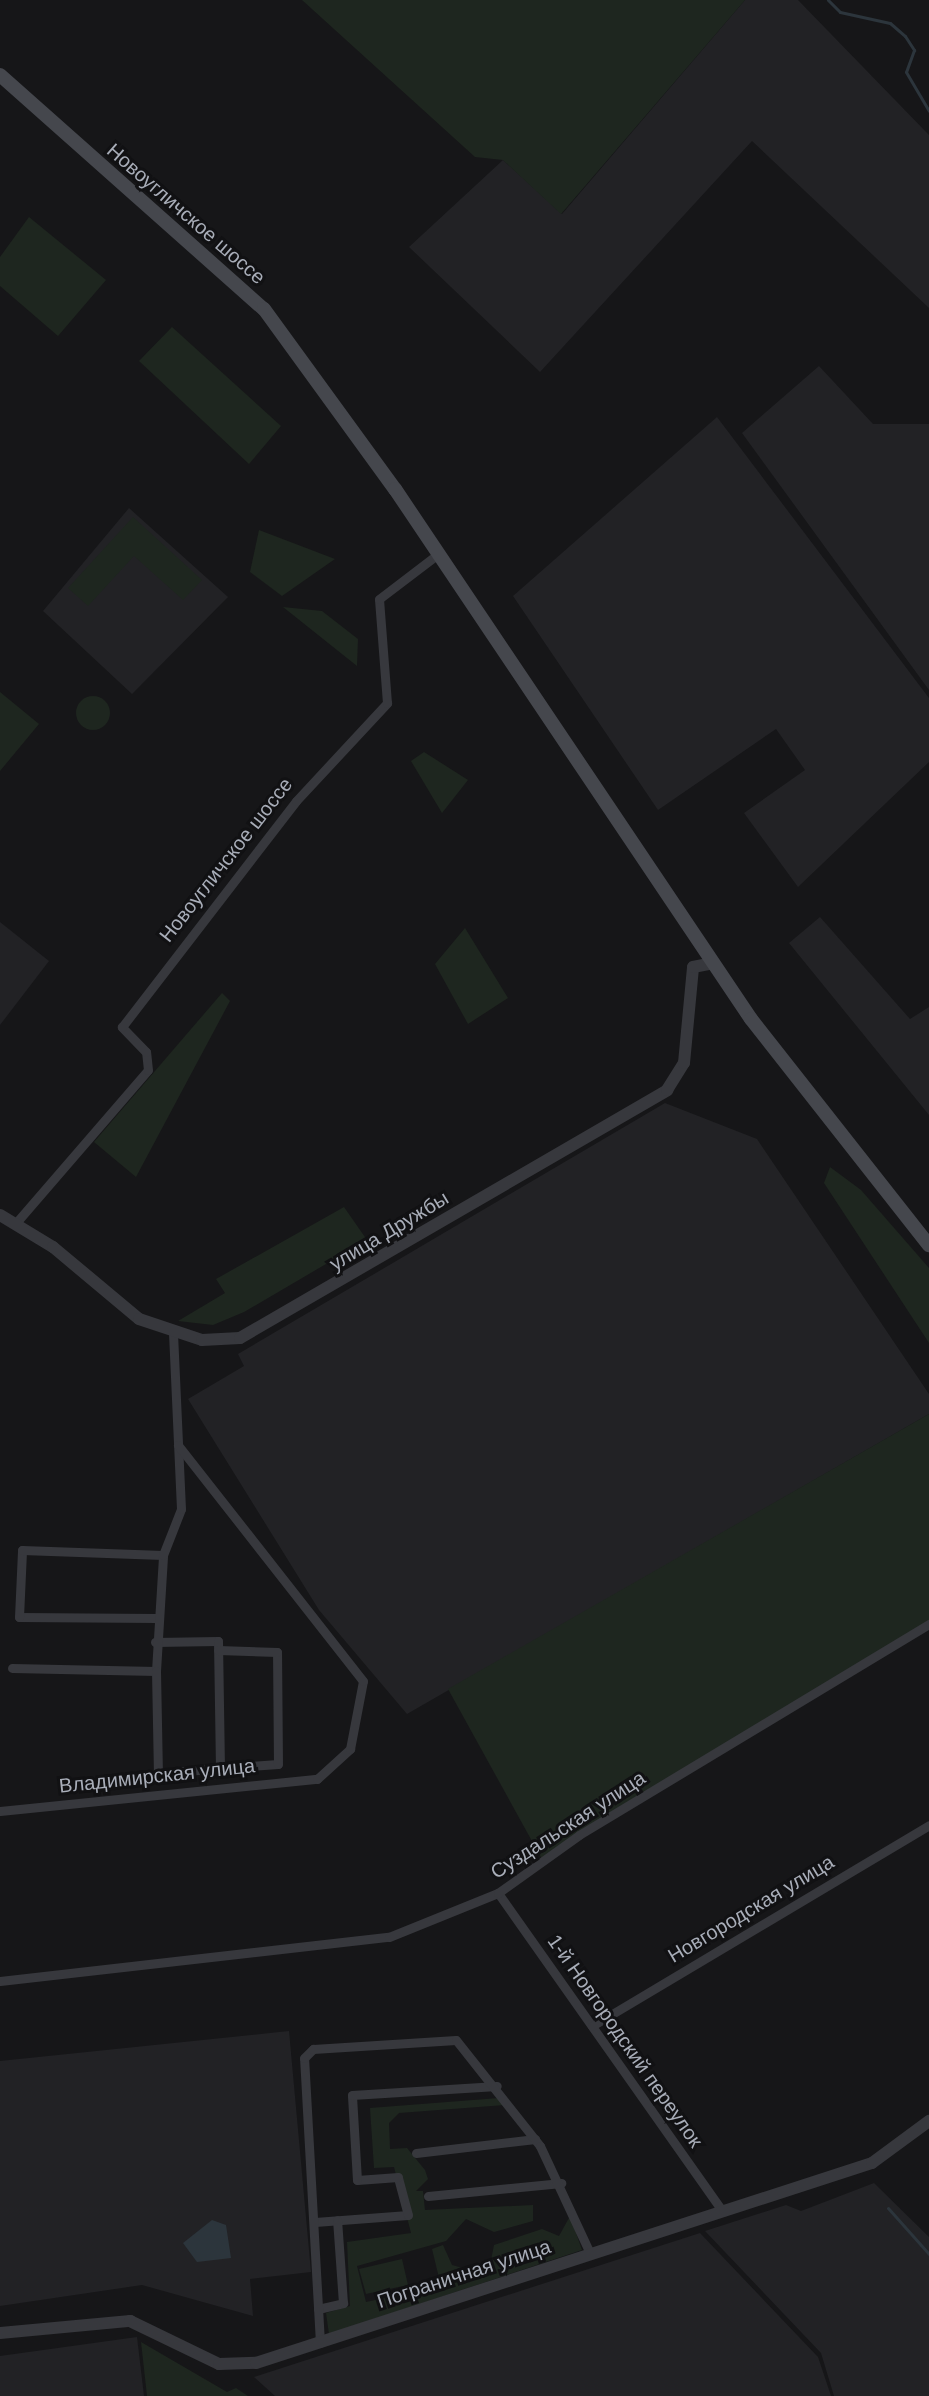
<!DOCTYPE html>
<meta charset="utf-8">
<style>
body{margin:0}
#map{position:relative;width:929px;height:2396px;overflow:hidden;background:#161618;font-family:Helvetica,sans-serif}
div>[style]{position:absolute}
.built>*{inset:0;background:#222225}
.green>*{inset:0;background:#1e261f}
.round{border-radius:50%}
.water>*{inset:0;background:#2c353c}
.stream>*{height:3px;margin:-1.5px;padding:0 1.5px;transform-origin:1.5px;border-radius:1.5px;background:#2c353c}
.minor>*{height:9px;margin:-4.5px;padding:0 4.5px;transform-origin:4.5px;border-radius:4.5px;background:#37383d}
.tertiary>*{height:12px;margin:-6px;padding:0 6px;transform-origin:6px;border-radius:6px;background:#37383d}
.secondary>*{height:14px;margin:-7px;padding:0 7px;transform-origin:7px;border-radius:7px;background:#45474d}
span{translate:-50% -50%;white-space:nowrap;text-align:center;line-height:1.15;-webkit-text-stroke:6px #111113;paint-order:stroke}
.street-label{font-size:20px;color:#a8adb8}
</style>
<div id="map">
<div class="built">
<i style="clip-path:polygon(745px 0,798px 0,929px 135px,929px 308px,752px 141px,540px 372px,409px 247px,503px 160px,562px 214px)"></i>
<i style="clip-path:polygon(819px 366px,873px 424px,929px 424px,929px 690px,742px 433px)"></i>
<i style="clip-path:polygon(717px 417px,929px 698px,929px 762px,798px 887px,744px 813px,805px 770px,776px 729px,658px 810px,513px 596px)"></i>
<i style="clip-path:polygon(129px 508px,228px 597px,132px 694px,43px 611px)"></i>
<i style="clip-path:polygon(820px 917px,910px 1019px,929px 1007px,929px 1115px,789px 943px)"></i>
<i style="clip-path:polygon(0 922px,49px 961px,0 1025px)"></i>
<i style="clip-path:polygon(665px 1103px,757px 1139px,929px 1394px,929px 1414px,407px 1714px,319px 1610px,188px 1399px,244px 1366px,238px 1354px)"></i>
<i style="clip-path:polygon(289px 2031px,311px 2272px,250px 2279px,253px 2316px,142px 2285px,0 2306px,0 2061px)"></i>
<i style="clip-path:polygon(874px 2183px,929px 2237px,929px 2396px,834px 2396px,821px 2353px,705px 2231px,786px 2205px,801px 2211px)"></i>
<i style="clip-path:polygon(700px 2233px,818px 2357px,831px 2396px,275px 2396px,254px 2377px)"></i>
<i style="clip-path:polygon(137px 2337px,144px 2396px,0 2396px,0 2356px)"></i>
</div>
<div class="green">
<i style="clip-path:polygon(302px 0,745px 0,561px 214px,503px 160px,475px 157px)"></i>
<i style="clip-path:polygon(29px 217px,106px 280px,58px 336px,0 286px,0 257px)"></i>
<i style="clip-path:polygon(172px 327px,281px 426px,249px 464px,139px 361px)"></i>
<i style="clip-path:polygon(133px 517px,202px 580px,183px 600px,134px 556px,88px 606px,68px 588px)"></i>
<i style="clip-path:polygon(259px 530px,335px 559px,282px 596px,250px 572px)"></i>
<i style="clip-path:polygon(283px 607px,322px 611px,358px 639px,357px 666px)"></i>
<i style="clip-path:polygon(0 692px,39px 724px,0 771px)"></i>
<i class="round" style="left:76px;top:696px;width:34px;height:34px"></i>
<i style="clip-path:polygon(424px 752px,468px 780px,442px 813px,411px 761px)"></i>
<i style="clip-path:polygon(465px 928px,508px 998px,468px 1024px,435px 964px)"></i>
<i style="clip-path:polygon(222px 993px,230px 1001px,136px 1177px,94px 1142px)"></i>
<i style="clip-path:polygon(830px 1167px,861px 1190px,929px 1268px,929px 1343px,824px 1183px)"></i>
<i style="clip-path:polygon(344px 1207px,367px 1240px,244px 1312px,213px 1325px,178px 1321px,225px 1293px,216px 1279px)"></i>
<i style="clip-path:polygon(929px 1414px,929px 1624px,543px 1861px,448px 1689px)"></i>
<i style="clip-path:polygon(499px 2098px,505px 2105px,399px 2113px,389px 2123px,390px 2149px,407px 2148px,425px 2170px,428px 2179px,416px 2191px,423px 2191px,425px 2210px,533px 2205px,533px 2221px,494px 2232px,466px 2219px,446px 2241px,357px 2266px,366px 2302px,441px 2286px,432px 2249px,443px 2245px,452px 2265px,477px 2272px,491px 2260px,494px 2245px,542px 2229px,559px 2236px,570px 2216px,582px 2250px,329px 2334px,326px 2313px,350px 2306px,347px 2242px,411px 2233px,394px 2167px,374px 2168px,370px 2108px)"></i>
<i style="clip-path:polygon(402px 2259px,408px 2285px,366px 2294px,359px 2269px)"></i>
<i style="clip-path:polygon(141px 2342px,227px 2392px,236px 2388px,248px 2396px,147px 2396px)"></i>
</div>
<div class="water">
<i style="clip-path:polygon(212px 2220px,226px 2225px,231px 2258px,197px 2262px,183px 2243px)"></i>
</div>
<div class="stream">
<i style="left:828px;top:0;width:17px;rotate:45deg"></i>
<i style="left:840px;top:12px;width:51px;rotate:12.4deg"></i>
<i style="left:890px;top:23px;width:20px;rotate:41deg"></i>
<i style="left:905px;top:36px;width:17px;rotate:57deg"></i>
<i style="left:914px;top:50px;width:23px;rotate:110deg"></i>
<i style="left:906px;top:72px;width:45px;rotate:59.5deg"></i>
<i style="left:888px;top:2208px;width:62px;rotate:48.3deg"></i>
</div>
<div class="minor">
<i style="left:15px;top:1224px;width:203px;rotate:-49.2deg"></i>
<i style="left:148px;top:1070px;width:18px;rotate:-96deg"></i>
<i style="left:146px;top:1052px;width:35px;rotate:-134deg"></i>
<i style="left:122px;top:1027px;width:285px;rotate:-52.4deg"></i>
<i style="left:296px;top:801px;width:134px;rotate:-47.1deg"></i>
<i style="left:387px;top:703px;width:104px;rotate:-94.4deg"></i>
<i style="left:379px;top:599px;width:74px;rotate:-37.3deg"></i>
<i style="left:156px;top:1618px;width:137px;rotate:-179.6deg"></i>
<i style="left:19px;top:1617px;width:67px;rotate:-87.4deg"></i>
<i style="left:22px;top:1550px;width:141px;rotate:2deg"></i>
<i style="left:155px;top:1642px;width:63px;rotate:-0.9deg"></i>
<i style="left:218px;top:1641px;width:127px;rotate:89.1deg"></i>
<i style="left:12px;top:1668px;width:144px;rotate:1.2deg"></i>
<i style="left:156px;top:1671px;width:116px;rotate:-86.5deg"></i>
<i style="left:163px;top:1555px;width:49px;rotate:-68.6deg"></i>
<i style="left:181px;top:1509px;width:176px;rotate:-92.6deg"></i>
<i style="left:156px;top:1671px;width:102px;rotate:88.9deg"></i>
<i style="left:158px;top:1773px;width:120px;rotate:-4.3deg"></i>
<i style="left:278px;top:1764px;width:112px;rotate:-90.5deg"></i>
<i style="left:277px;top:1652px;width:59px;rotate:-178.1deg"></i>
<i style="left:0;top:1811px;width:319px;rotate:-5.8deg"></i>
<i style="left:317px;top:1779px;width:45px;rotate:-42.3deg"></i>
<i style="left:350px;top:1749px;width:69px;rotate:-79.2deg"></i>
<i style="left:363px;top:1681px;width:300px;rotate:-128.1deg"></i>
<i style="left:498px;top:1893px;width:389px;rotate:54.8deg"></i>
<i style="left:0;top:1981px;width:391px;rotate:-6.5deg"></i>
<i style="left:389px;top:1937px;width:118px;rotate:-22deg"></i>
<i style="left:498px;top:1893px;width:100px;rotate:-35.6deg"></i>
<i style="left:579px;top:1835px;width:409px;rotate:-31.1deg"></i>
<i style="left:592px;top:2026px;width:392px;rotate:-30.8deg"></i>
<i style="left:416px;top:2153px;width:120px;rotate:-6.7deg"></i>
<i style="left:428px;top:2196px;width:134px;rotate:-5.6deg"></i>
<i style="left:315px;top:2222px;width:93px;rotate:-4.3deg"></i>
<i style="left:408px;top:2215px;width:39px;rotate:-105deg"></i>
<i style="left:398px;top:2177px;width:41px;rotate:175.8deg"></i>
<i style="left:357px;top:2180px;width:85px;rotate:-93.4deg"></i>
<i style="left:352px;top:2095px;width:145px;rotate:-3.6deg"></i>
<i style="left:318px;top:2309px;width:26px;rotate:-13deg"></i>
<i style="left:343px;top:2303px;width:83px;rotate:-94.1deg"></i>
<i style="left:320px;top:2343px;width:285px;rotate:-93.2deg"></i>
<i style="left:304px;top:2058px;width:13px;rotate:-45deg"></i>
<i style="left:313px;top:2049px;width:143px;rotate:-3.6deg"></i>
<i style="left:456px;top:2040px;width:135px;rotate:51.6deg"></i>
<i style="left:540px;top:2146px;width:118px;rotate:65deg"></i>
</div>
<div class="tertiary">
<i style="left:0;top:1215px;width:62px;rotate:31.1deg"></i>
<i style="left:53px;top:1247px;width:112px;rotate:39.9deg"></i>
<i style="left:139px;top:1319px;width:66px;rotate:18.4deg"></i>
<i style="left:202px;top:1340px;width:38px;rotate:-3deg"></i>
<i style="left:240px;top:1338px;width:494px;rotate:-30.1deg"></i>
<i style="left:667px;top:1090px;width:32px;rotate:-58deg"></i>
<i style="left:684px;top:1063px;width:96px;rotate:-84.6deg"></i>
<i style="left:693px;top:967px;width:21px;rotate:-11deg"></i>
<i style="left:0;top:2333px;width:131px;rotate:-5.3deg"></i>
<i style="left:130px;top:2321px;width:99px;rotate:25.8deg"></i>
<i style="left:219px;top:2364px;width:37px;rotate:-2deg"></i>
<i style="left:256px;top:2363px;width:648px;rotate:-17.99deg"></i>
<i style="left:872px;top:2163px;width:71px;rotate:-36.4deg"></i>
</div>
<div class="secondary">
<i style="left:0;top:75px;width:353px;rotate:41.6deg"></i>
<i style="left:264px;top:309px;width:223px;rotate:54deg"></i>
<i style="left:395px;top:489px;width:638px;rotate:56.11deg"></i>
<i style="left:751px;top:1019px;width:288px;rotate:51.8deg"></i>
</div>
<div class="street-label">
<span style="left:186px;top:214px;rotate:41deg">Новоугличское шоссе</span>
<span style="left:226px;top:860px;rotate:-52deg">Новоугличское шоссе</span>
<span style="left:389px;top:1231px;rotate:-31deg">улица Дружбы</span>
<span style="left:157px;top:1776px;rotate:-6deg">Владимирская улица</span>
<span style="left:568px;top:1825px;rotate:-33deg">Суздальская улица</span>
<span style="left:751px;top:1909px;rotate:-31deg">Новгородская улица</span>
<span style="left:625px;top:2041px;rotate:55deg">1-й Новгородский переулок</span>
<span style="left:464px;top:2274px;rotate:-18deg">Пограничная улица</span>
</div>
</div>
